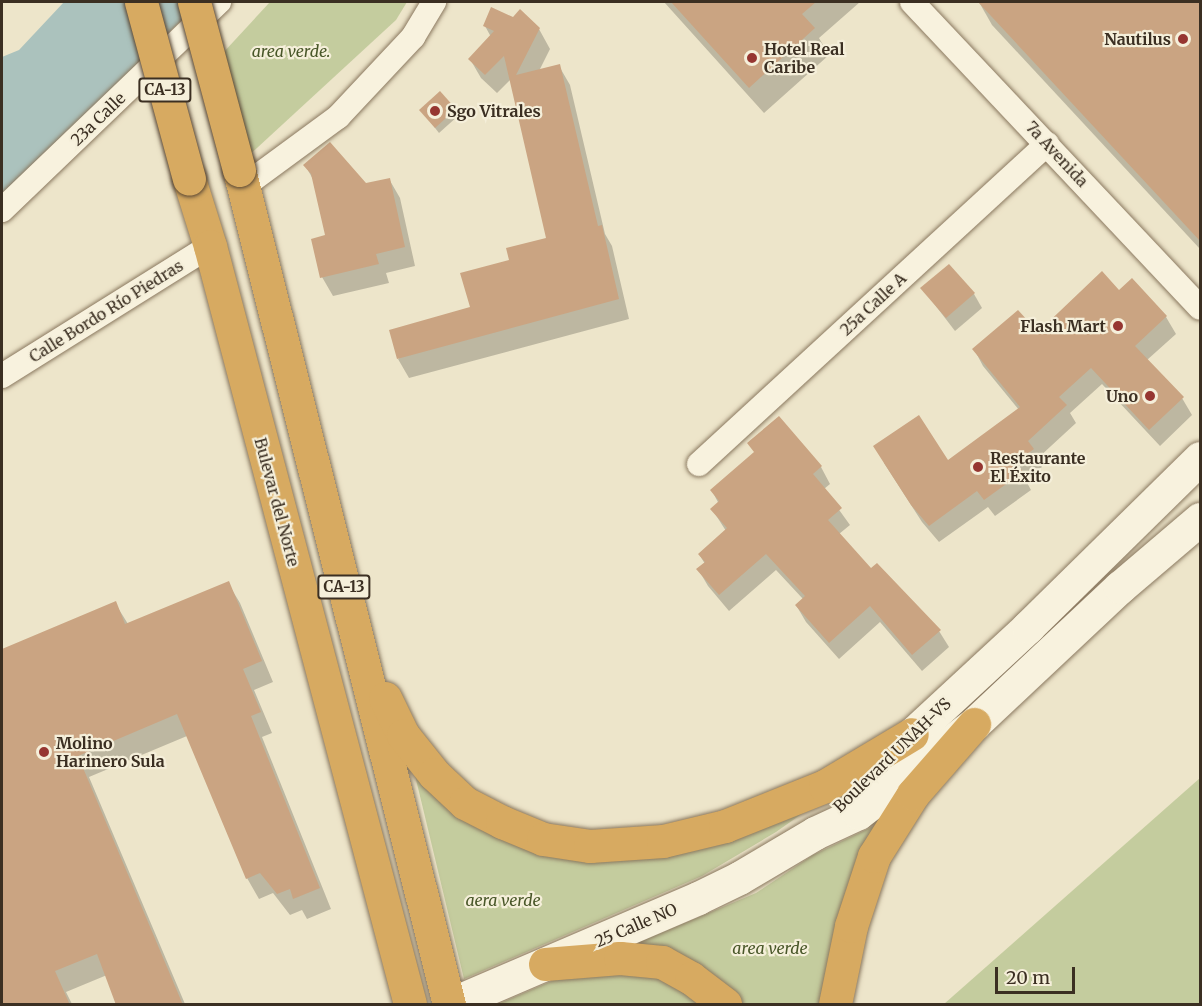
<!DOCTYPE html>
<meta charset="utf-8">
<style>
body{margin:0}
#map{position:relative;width:1202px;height:1006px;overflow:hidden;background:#ede5ca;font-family:Merriweather,serif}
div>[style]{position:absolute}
.green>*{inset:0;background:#c4cc9e}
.water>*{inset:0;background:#abc2bd}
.shadow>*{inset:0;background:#0003}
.building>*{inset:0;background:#caa482}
.roads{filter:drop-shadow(0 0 2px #8a785f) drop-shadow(0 0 2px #8a785f)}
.street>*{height:24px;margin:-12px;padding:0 12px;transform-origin:12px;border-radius:12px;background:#f8f2de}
.secondary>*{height:33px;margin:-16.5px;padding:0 16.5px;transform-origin:16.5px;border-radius:16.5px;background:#f8f2de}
.highway>*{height:33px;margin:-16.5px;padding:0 16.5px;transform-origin:16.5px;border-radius:16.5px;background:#d7aa61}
.bridges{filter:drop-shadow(0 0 2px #584633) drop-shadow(0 0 2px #584633)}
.highway-bridge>*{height:33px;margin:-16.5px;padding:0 16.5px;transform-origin:16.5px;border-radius:16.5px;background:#d7aa61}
.dots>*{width:16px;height:16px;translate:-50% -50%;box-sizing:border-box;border:3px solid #f5efda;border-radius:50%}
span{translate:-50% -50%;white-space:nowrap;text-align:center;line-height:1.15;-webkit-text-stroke:4.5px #f5efda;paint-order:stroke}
.shield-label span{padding:2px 4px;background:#f5efda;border:2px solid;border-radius:4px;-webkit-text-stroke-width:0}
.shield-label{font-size:15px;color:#3b2f22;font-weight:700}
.poi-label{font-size:16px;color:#3b2f22;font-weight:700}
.right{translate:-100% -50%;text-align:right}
.left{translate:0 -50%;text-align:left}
.park-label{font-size:16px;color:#495729;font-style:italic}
.street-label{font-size:16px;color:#3b2f22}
.frame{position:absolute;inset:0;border:3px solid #3b2f22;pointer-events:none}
.scale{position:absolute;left:995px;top:967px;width:80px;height:27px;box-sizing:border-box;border:3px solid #3b2f22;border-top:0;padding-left:8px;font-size:18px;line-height:21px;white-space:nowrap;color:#3b2f22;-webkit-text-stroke:4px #f5efda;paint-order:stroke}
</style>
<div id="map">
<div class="green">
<i style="clip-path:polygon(270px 2px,407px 2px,396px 20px,245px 159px,222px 54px)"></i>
<i style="clip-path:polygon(413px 767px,521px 848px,813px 806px,776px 832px,702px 876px,464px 979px)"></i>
<i style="clip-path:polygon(1200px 778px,1200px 1004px,944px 1004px)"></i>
<i style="clip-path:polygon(878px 824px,821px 1004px,737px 1004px,630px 946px,756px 893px,813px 855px)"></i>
<i style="clip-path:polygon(573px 972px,660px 974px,707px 1004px,498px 1004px)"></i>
</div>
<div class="water">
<i style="clip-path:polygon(64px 2px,200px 2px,2px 195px,2px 57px,19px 50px)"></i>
</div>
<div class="shadow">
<i style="clip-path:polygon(664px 2px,860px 2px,819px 38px,829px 55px,764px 113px)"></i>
<i style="clip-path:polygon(979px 2px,1200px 2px,1200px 249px,992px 25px)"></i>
<i style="clip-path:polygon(485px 26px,539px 29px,550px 49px,539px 71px,559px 66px,570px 85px,605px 234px,612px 246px,629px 319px,409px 378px,398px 359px,472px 308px,510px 261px,548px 240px,511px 79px,497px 93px,481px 78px,470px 59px,491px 37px)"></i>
<i style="clip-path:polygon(421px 110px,454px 110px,458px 116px,439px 133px)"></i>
<i style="clip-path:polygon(305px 165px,365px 185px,389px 179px,400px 198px,415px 266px,386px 273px,389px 283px,333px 296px,322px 277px,326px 236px,314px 181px)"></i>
<i style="clip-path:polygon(948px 266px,974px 294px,982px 308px,955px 331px,922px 288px)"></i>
<i style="clip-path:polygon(1132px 280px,1166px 317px,1176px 334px,1147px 360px,1182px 398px,1192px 415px,1160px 446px,1102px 384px,1070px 413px,1076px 423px,1038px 458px,1042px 467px,1025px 479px,1031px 490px,995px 516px,988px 507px,939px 542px,922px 522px,884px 463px,947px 462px,1019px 410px,983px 366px,974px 349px,1038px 334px,1119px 292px)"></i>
<i style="clip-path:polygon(779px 418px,821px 467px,830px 484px,824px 489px,850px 525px,839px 534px,871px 570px,939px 631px,949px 647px,922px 671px,880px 622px,839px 659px,806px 622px,796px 605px,803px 599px,776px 570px,729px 611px,708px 586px,698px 569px,705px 564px,699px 554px,726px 531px,712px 509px,719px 504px,712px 491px,755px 453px,749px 443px)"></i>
<i style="clip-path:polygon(228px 583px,240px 603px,273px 682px,254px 690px,272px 733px,262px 737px,331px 909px,307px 919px,302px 910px,290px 915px,273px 893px,259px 899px,247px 878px,187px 736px,89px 777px,185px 1004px,118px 1004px,107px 975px,66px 992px,72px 1004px,2px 1004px,2px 650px,115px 603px,128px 624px)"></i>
</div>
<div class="building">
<i style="clip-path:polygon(671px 2px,816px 2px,802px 14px,815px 28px,749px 88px)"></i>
<i style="clip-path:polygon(978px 2px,1200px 2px,1200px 241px)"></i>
<i style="clip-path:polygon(491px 7px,513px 17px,520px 9px,540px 28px,516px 75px,560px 64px,598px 226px,602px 225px,619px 299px,397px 359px,389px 330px,470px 307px,460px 273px,509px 260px,506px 248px,546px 238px,504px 56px,485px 75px,468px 59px,494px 31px,483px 26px)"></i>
<i style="clip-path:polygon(440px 91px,456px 109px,435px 128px,419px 110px)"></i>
<i style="clip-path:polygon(330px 142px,366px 183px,390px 178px,405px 247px,376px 254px,379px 264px,320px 278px,311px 239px,325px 235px,311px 174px,303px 165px)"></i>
<i style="clip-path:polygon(949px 264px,975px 293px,946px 318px,920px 288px)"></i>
<i style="clip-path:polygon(1102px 271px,1119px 290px,1132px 278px,1167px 316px,1135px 346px,1184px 397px,1149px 430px,1091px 368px,1059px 397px,1067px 405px,1028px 441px,1034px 449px,1016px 462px,1023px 472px,984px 500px,977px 491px,929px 526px,911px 505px,873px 446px,919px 415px,948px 460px,1020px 407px,972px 349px,1018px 310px,1038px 332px)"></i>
<i style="clip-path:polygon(779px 416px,822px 466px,813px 474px,842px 508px,828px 520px,871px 568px,877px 563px,941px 630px,912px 655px,870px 606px,829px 643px,795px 605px,805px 596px,766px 554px,719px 595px,696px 569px,705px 562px,698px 554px,727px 528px,710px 509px,719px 501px,710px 490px,754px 452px,747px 443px)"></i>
<i style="clip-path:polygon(229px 581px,262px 661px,243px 669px,261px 712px,251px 716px,320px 888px,293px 899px,290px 889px,277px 894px,260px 873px,246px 879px,177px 714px,78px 756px,183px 1005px,116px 1005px,97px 954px,55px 971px,70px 1005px,2px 1005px,2px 649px,116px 601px,125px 624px)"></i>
</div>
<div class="roads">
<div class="street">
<i style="left:912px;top:2px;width:420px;rotate:46.7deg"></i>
<i style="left:244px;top:186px;width:117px;rotate:-36.3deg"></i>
<i style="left:338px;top:117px;width:110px;rotate:-46.8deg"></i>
<i style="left:413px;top:37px;width:41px;rotate:-59deg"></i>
<i style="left:2px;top:210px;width:301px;rotate:-43.8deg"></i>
<i style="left:2px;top:376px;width:245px;rotate:-32deg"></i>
<i style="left:699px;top:464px;width:473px;rotate:-42.6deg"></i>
</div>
<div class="secondary">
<i style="left:891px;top:754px;width:187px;rotate:-42.8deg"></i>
<i style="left:1028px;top:627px;width:241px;rotate:-44.5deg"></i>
<i style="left:451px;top:1004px;width:269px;rotate:-23.2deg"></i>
<i style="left:698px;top:898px;width:46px;rotate:-26deg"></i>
<i style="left:739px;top:878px;width:88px;rotate:-30.6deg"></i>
<i style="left:815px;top:833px;width:47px;rotate:-24.9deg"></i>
<i style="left:858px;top:813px;width:146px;rotate:-37.5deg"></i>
<i style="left:974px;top:724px;width:200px;rotate:-43.2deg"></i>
<i style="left:1120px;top:587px;width:105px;rotate:-40.4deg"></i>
</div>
<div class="highway">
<i style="left:239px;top:170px;width:860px;rotate:75.87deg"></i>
<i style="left:189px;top:179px;width:70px;rotate:72.6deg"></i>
<i style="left:210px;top:246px;width:784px;rotate:75.22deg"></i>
<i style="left:385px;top:698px;width:41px;rotate:64.1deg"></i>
<i style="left:403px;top:735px;width:50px;rotate:51.5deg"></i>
<i style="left:434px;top:774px;width:42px;rotate:43.1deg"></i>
<i style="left:465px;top:803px;width:42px;rotate:27.2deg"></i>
<i style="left:502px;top:822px;width:44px;rotate:22.5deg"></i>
<i style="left:543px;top:839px;width:48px;rotate:8.5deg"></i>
<i style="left:590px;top:846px;width:73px;rotate:-3.9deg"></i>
<i style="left:663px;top:841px;width:64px;rotate:-13.6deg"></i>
<i style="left:725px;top:826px;width:108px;rotate:-21.8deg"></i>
<i style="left:825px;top:786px;width:101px;rotate:-30.9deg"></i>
<i style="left:545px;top:964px;width:75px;rotate:-4.6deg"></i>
<i style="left:620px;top:958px;width:42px;rotate:5.4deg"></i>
<i style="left:662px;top:962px;width:33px;rotate:29deg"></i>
<i style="left:691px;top:978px;width:43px;rotate:37.4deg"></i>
<i style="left:835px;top:1004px;width:80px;rotate:-78.4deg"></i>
<i style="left:851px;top:926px;width:74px;rotate:-71.8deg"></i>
<i style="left:874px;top:856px;width:73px;rotate:-57.8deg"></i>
<i style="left:913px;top:794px;width:93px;rotate:-48.9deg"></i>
</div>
</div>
<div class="bridges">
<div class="highway-bridge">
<i style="left:141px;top:2px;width:183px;rotate:74.8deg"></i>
<i style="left:194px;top:2px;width:174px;rotate:75deg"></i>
</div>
</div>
<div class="dots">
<i style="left:1183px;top:39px;background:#963631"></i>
<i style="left:752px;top:58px;background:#963631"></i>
<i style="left:435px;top:111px;background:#963631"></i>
<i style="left:1118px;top:326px;background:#963631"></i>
<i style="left:1150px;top:396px;background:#963631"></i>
<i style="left:978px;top:467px;background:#963631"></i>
<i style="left:44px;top:752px;background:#963631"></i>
</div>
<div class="shield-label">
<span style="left:165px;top:90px">CA-13</span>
<span style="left:344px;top:587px">CA-13</span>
</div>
<div class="poi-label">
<span class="right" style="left:1171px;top:39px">Nautilus</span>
<span class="left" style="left:764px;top:58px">Hotel Real<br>Caribe</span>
<span class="left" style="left:447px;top:111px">Sgo Vitrales</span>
<span class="right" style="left:1106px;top:326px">Flash Mart</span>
<span class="right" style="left:1138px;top:396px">Uno</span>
<span class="left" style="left:990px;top:467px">Restaurante<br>El Éxito</span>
<span class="left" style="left:56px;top:752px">Molino<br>Harinero Sula</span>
</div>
<div class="park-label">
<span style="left:291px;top:51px">area verde.</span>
<span style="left:503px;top:900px">aera verde</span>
<span style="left:770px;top:948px">area verde</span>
</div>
<div class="street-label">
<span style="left:98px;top:119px;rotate:-44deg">23a Calle</span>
<span style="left:1057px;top:154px;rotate:47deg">7a Avenida</span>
<span style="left:873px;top:304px;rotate:-43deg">25a Calle A</span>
<span style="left:106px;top:311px;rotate:-32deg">Calle Bordo Río Piedras</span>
<span style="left:277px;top:502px;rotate:75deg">Bulevar del Norte</span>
<span style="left:892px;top:755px;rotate:-44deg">Boulevard UNAH-VS</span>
<span style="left:636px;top:925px;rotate:-23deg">25 Calle NO</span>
</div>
<div class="frame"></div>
<div class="scale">20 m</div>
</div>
